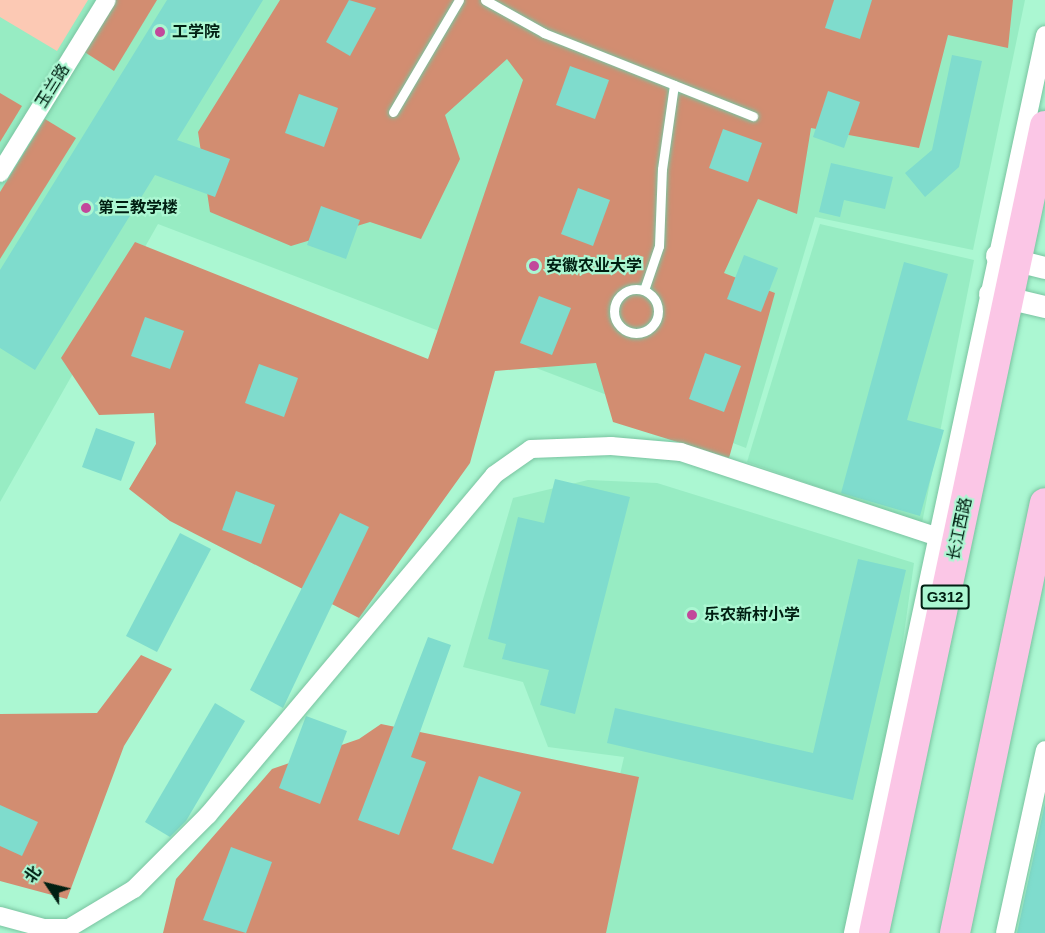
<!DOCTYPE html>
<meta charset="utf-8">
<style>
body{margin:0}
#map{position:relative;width:1045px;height:933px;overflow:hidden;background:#abf7d2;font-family:Arial,"Noto Sans SC",sans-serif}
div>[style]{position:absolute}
.built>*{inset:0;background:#97ecc3}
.green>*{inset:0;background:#fcc9b4}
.forest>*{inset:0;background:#d28d71}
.building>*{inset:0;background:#7fdccd}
.roads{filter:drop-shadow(0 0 2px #79c3a0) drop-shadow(0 0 2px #79c3a0)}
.service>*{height:9px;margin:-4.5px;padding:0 4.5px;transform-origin:4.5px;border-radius:4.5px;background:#fff}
.service>.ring{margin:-4.5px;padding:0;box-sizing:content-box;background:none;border:9px solid #fff;border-radius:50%}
.minor>*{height:18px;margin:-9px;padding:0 9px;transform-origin:9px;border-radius:9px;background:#fff}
.tertiary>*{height:22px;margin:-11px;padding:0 11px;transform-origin:11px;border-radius:11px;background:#fff}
.trunk>*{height:30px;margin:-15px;padding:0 15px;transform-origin:15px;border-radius:15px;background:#fbc6e6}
.dots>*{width:16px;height:16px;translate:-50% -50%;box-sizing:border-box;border:3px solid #abf7d2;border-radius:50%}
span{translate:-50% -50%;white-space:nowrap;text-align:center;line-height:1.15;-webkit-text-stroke:4.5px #abf7d2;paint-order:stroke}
.shield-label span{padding:2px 4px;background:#abf7d2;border:2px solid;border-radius:4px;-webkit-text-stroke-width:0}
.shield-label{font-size:15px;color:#001f12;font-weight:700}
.poi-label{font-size:16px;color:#001f12;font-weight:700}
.left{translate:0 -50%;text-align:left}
.street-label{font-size:16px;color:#001f12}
.north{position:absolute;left:18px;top:855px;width:60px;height:60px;-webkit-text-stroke:4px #abf7d2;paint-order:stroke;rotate:305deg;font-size:16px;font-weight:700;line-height:24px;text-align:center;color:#001f12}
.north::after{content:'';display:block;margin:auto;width:21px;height:27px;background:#001f12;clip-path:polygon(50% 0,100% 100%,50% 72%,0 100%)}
</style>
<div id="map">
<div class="built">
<i style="clip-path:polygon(0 0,1025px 0,973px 250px,815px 217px,746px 448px,158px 224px,0 502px)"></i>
<i style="clip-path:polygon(820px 224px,974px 260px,922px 523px,747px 462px)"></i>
<i style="clip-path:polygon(588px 480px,657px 483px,914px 563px,878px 818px,853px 933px,584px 933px,624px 757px,548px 747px,523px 682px,463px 667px,513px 498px)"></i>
</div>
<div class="green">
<i style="clip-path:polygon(0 0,88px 0,57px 51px,0 17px)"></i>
</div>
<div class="forest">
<i style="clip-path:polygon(115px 0,157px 0,114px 71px,83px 51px)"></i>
<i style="clip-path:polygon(280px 0,1013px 0,1008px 48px,948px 35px,919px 148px,811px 128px,797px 214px,758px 199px,724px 273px,775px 293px,729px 458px,613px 422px,596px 363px,495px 371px,470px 463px,359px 618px,170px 521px,129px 489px,156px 444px,154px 413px,99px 415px,61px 358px,135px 242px,428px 359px,523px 80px,507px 59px,445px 115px,460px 159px,421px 239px,370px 222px,291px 246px,210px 212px,198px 132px)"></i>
<i style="clip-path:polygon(0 93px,22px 106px,0 142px)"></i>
<i style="clip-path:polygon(45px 119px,76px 138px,0 259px,0 192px)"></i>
<i style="clip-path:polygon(141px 655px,172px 669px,124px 746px,67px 899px,0 881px,0 714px,97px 713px)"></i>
<i style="clip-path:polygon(381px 724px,639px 777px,606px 933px,163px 933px,176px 879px,272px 769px,359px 739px)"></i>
</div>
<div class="building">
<i style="clip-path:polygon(167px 0,263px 0,177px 140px,230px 159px,215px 197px,155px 175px,35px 370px,0 348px,0 270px)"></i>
<i style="clip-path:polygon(349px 0,376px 8px,350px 56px,326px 42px)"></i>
<i style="clip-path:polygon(834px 0,872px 0,860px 39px,825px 28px)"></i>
<i style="clip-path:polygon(952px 55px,982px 61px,959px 167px,925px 197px,905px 173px,932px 150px)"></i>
<i style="clip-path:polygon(570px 66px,609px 80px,595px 119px,556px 105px)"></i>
<i style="clip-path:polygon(828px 91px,860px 102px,844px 148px,813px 137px)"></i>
<i style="clip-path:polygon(299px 94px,338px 108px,324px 147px,285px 133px)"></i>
<i style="clip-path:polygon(723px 129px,762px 143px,748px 182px,709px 168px)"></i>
<i style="clip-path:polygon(831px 163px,893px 177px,885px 209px,844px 200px,840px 217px,819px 212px)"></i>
<i style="clip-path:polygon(578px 188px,610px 200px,593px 246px,561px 234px)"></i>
<i style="clip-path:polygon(321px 206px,360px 220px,346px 259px,307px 245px)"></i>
<i style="clip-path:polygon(744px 255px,778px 268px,761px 312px,727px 299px)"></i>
<i style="clip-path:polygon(904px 262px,948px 274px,907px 420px,944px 430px,920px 516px,841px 493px)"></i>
<i style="clip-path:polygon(539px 296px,571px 308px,552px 355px,520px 343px)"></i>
<i style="clip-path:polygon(145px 317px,184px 331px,170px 369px,131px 356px)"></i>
<i style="clip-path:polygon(705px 353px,741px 366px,724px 412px,689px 399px)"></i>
<i style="clip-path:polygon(259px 364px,298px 378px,284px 417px,245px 403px)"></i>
<i style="clip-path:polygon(96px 428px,135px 442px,121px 481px,82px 467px)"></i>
<i style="clip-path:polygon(555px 479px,630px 497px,575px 714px,540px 705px,549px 670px,502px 659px,506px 644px,488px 639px,518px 517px,544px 523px)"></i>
<i style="clip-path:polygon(236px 491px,275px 505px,261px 544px,222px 530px)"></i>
<i style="clip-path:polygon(340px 513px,369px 527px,283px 708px,250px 690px)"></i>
<i style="clip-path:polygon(180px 533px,211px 549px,157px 652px,126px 636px)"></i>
<i style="clip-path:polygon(858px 559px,906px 570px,853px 800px,607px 743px,615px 708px,813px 753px)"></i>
<i style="clip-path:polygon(428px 637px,451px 645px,411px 757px,426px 762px,399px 835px,358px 820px)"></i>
<i style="clip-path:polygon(215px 703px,245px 721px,186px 821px,170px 837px,145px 822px)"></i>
<i style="clip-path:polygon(306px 716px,347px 731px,320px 804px,279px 788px)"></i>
<i style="clip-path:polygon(479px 776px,521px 792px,493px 864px,452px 849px)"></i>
<i style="clip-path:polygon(1045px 803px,1045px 933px,1017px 933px)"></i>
<i style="clip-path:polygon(0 805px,38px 822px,22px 856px,0 846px)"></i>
<i style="clip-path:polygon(231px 847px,272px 862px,246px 933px,203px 920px)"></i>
</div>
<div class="roads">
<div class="service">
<i style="left:485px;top:0;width:68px;rotate:29.2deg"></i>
<i style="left:544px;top:33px;width:225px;rotate:21.7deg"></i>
<i style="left:393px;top:112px;width:130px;rotate:-59.5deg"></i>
<i class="ring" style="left:614px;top:289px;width:35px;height:35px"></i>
<i style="left:644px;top:290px;width:46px;rotate:-71.2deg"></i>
<i style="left:659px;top:246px;width:77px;rotate:-87.8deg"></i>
<i style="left:662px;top:169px;width:85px;rotate:-81.9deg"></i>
</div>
<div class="minor">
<i style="left:0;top:173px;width:203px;rotate:-58.3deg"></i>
<i style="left:0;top:916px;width:46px;rotate:15.3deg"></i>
<i style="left:44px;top:928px;width:25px"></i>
<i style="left:69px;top:928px;width:76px;rotate:-31deg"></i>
<i style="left:134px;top:889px;width:105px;rotate:-45deg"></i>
<i style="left:208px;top:815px;width:444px;rotate:-49.9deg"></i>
<i style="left:494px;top:475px;width:45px;rotate:-35.1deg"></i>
<i style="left:531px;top:449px;width:80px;rotate:-2.1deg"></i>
<i style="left:611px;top:446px;width:70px;rotate:4.9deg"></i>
<i style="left:681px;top:452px;width:271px;rotate:18.3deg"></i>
<i style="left:853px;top:933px;width:918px;rotate:-77.93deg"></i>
<i style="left:1005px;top:933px;width:187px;rotate:-77.7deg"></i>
</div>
<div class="tertiary">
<i style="left:997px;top:256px;width:49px;rotate:14deg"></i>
<i style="left:990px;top:294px;width:57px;rotate:13.3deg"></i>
</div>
<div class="trunk">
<i style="left:874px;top:933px;width:825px;rotate:-78.04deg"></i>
<i style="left:955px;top:933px;width:439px;rotate:-78.2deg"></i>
</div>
</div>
<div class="dots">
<i style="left:160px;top:32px;background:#c2489b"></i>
<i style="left:86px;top:208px;background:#c2489b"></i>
<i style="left:534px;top:266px;background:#c2489b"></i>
<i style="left:692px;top:615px;background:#c2489b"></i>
</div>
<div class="shield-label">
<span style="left:945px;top:597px">G312</span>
</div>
<div class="poi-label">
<span class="left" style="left:172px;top:32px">工学院</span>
<span class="left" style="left:98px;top:208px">第三教学楼</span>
<span class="left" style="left:546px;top:266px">安徽农业大学</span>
<span class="left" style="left:704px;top:615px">乐农新村小学</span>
</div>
<div class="street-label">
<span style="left:53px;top:86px;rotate:-58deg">玉兰路</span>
<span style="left:960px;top:529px;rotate:-78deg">长江西路</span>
</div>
<div class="north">北</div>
</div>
